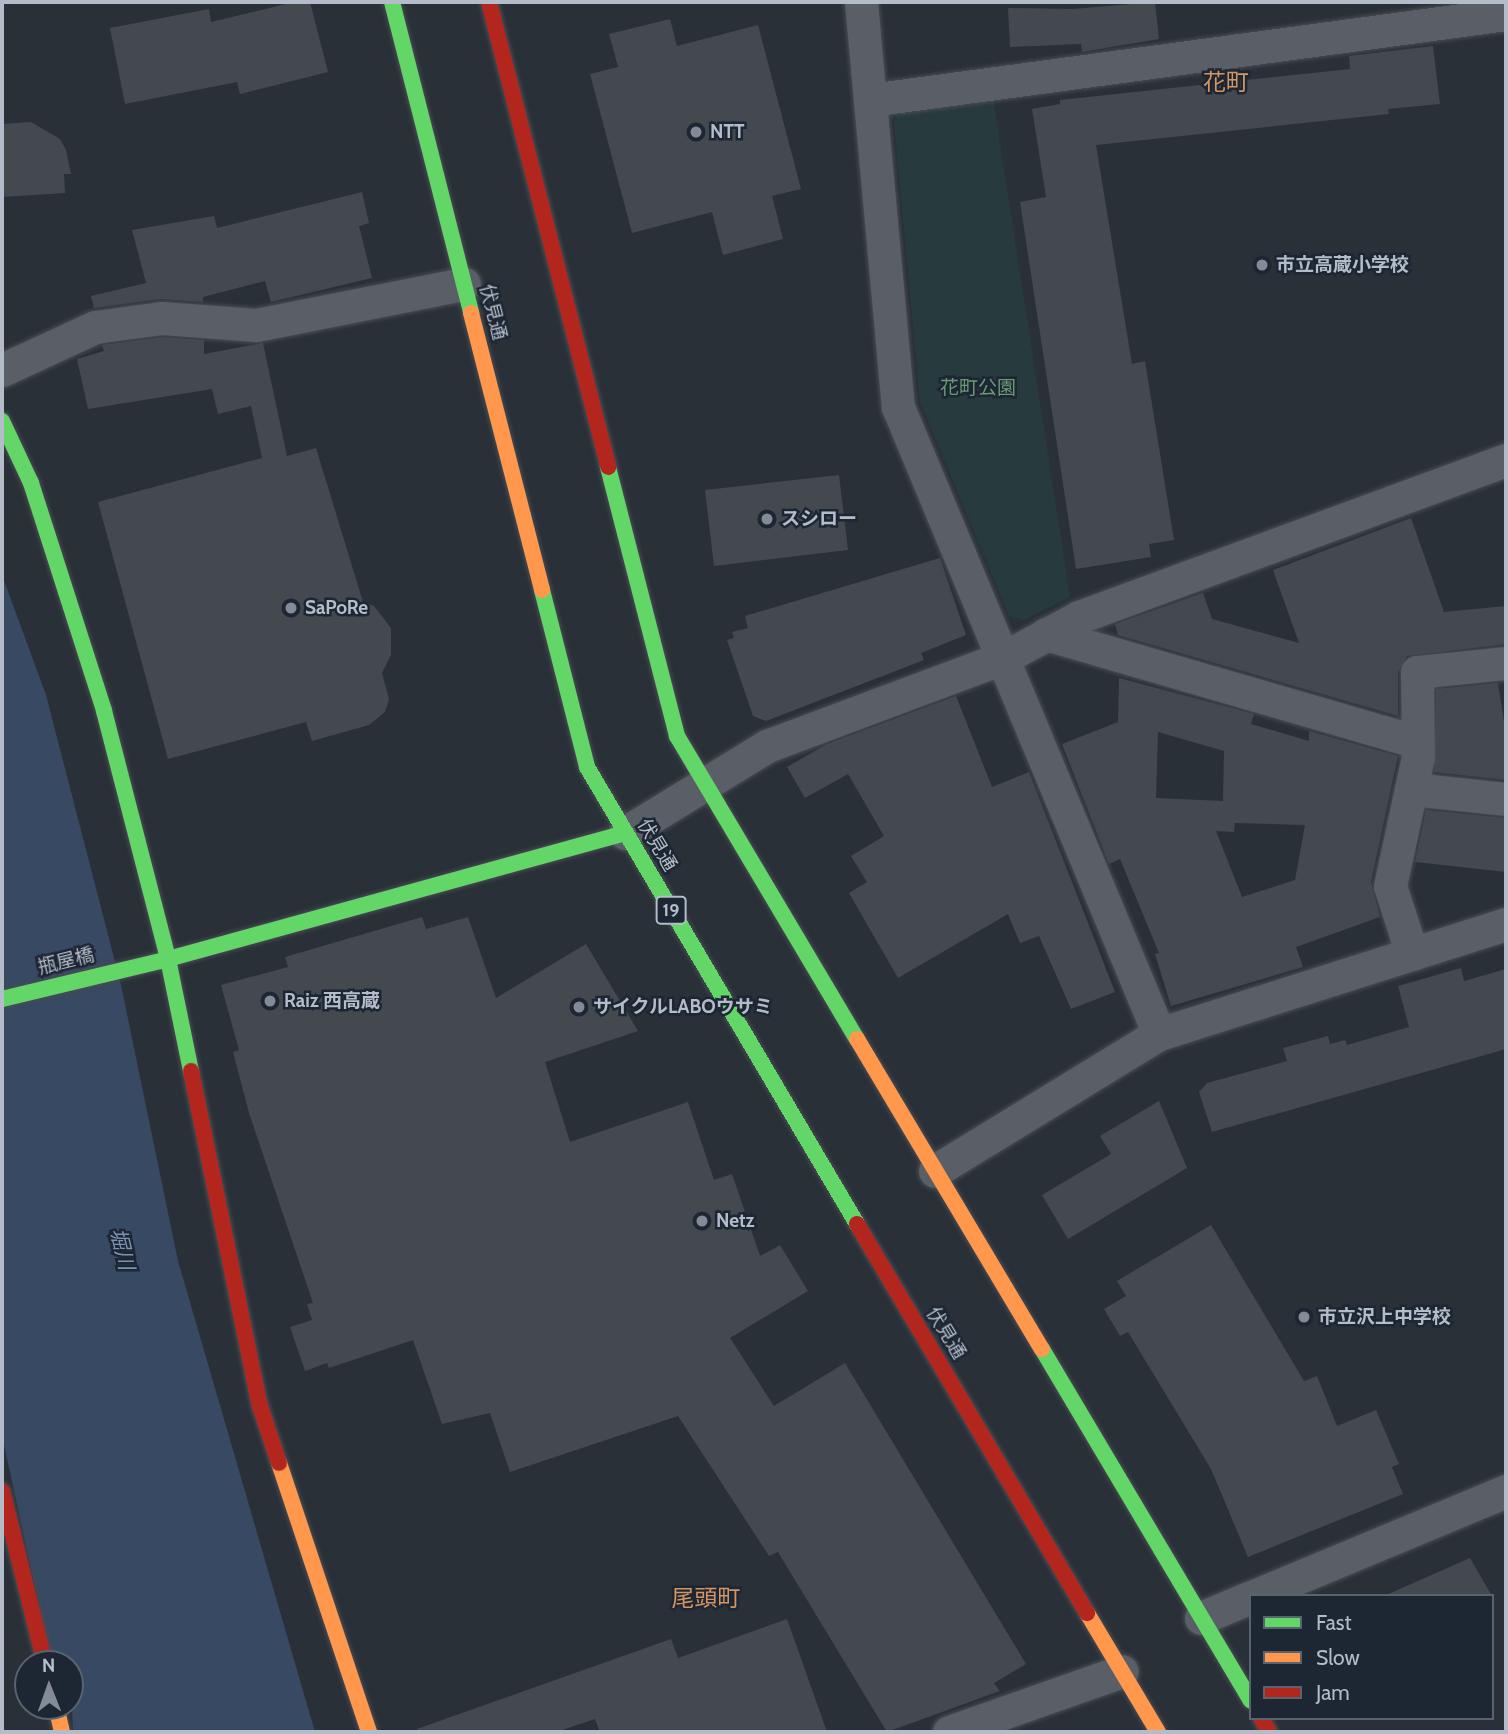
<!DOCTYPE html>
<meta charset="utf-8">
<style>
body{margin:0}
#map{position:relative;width:1508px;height:1734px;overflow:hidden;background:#2a3038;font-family:Cabin,"Noto Sans JP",sans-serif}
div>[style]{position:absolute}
.green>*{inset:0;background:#273a3e}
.water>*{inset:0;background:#384963}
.building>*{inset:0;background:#444950}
.roads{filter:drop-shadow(0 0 2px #484c53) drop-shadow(0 0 2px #484c53)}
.street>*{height:33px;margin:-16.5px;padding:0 16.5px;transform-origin:16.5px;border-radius:16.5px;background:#5a5e66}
.fast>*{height:16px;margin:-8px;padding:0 8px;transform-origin:8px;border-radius:8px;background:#63d668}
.slow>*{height:16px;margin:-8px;padding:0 8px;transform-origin:8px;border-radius:8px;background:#ff974d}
.jam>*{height:16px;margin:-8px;padding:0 8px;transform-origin:8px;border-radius:8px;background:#b3261e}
.dots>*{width:19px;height:19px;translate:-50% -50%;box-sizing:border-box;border:4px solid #1d2633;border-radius:50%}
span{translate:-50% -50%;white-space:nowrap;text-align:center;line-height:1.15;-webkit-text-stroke:5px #1d2633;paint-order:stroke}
.shield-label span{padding:2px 5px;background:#1d2633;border:2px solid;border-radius:5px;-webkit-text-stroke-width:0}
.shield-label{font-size:18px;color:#b4bcc9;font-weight:700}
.poi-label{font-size:19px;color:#b4bcc9;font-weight:700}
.left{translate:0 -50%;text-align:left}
.street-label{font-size:19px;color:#b4bcc9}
.park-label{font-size:19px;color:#6b9a76}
.water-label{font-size:21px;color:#7c92b1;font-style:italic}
.quarter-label{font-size:23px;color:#d59563}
.frame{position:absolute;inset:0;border:4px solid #b4bcc9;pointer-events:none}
.legend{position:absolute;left:1249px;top:1594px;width:245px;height:126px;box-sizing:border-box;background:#1d2633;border:2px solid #59626f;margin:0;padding:9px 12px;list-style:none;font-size:21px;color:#b4bcc9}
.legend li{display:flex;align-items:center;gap:14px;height:35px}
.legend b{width:35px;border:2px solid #59626f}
.north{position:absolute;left:14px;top:1650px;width:70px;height:70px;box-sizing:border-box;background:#1d2633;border:2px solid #59626f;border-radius:50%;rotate:359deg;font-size:19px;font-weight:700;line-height:28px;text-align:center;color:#b4bcc9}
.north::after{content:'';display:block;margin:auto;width:24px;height:32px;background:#848b96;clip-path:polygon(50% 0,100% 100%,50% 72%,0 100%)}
</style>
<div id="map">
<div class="green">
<i style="clip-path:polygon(993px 98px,1070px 597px,1024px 620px,1009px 616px,920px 402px,894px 122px,901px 110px)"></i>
</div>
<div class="water">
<i style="clip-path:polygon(2px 575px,46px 695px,121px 985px,178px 1261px,315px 1732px,73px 1732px,70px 1664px,54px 1664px,44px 1627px,2px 1436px)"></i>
</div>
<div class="building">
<i style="clip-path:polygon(294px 2px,310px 2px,328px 72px,240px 94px,237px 82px,125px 104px,110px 28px,209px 9px,211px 22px)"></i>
<i style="clip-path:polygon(1155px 2px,1159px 39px,1082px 52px,1081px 44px,1010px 47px,1008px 8px,1073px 9px)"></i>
<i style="clip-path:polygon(670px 19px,677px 46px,758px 25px,801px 189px,772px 196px,783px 239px,723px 255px,712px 212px,632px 233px,590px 74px,618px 67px,609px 34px)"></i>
<i style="clip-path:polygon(1433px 46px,1440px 104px,1388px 109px,1389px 114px,1096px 145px,1132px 364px,1145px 361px,1174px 540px,1149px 544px,1151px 557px,1076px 569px,1020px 202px,1046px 197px,1032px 109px,1060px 104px,1060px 100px,1350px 69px,1349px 56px)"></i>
<i style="clip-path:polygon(31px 122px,60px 139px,66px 150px,71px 174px,64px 174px,65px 193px,2px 197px,2px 124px)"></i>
<i style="clip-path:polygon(362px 192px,369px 223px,359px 226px,372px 278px,271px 302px,265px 281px,203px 297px,203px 302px,160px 299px,94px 308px,91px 296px,146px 283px,132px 230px,214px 216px,217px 228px)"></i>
<i style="clip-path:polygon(163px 337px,204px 340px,204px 354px,263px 343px,287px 456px,316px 448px,363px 602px,374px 606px,391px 628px,391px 655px,382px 673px,389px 699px,385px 712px,369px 725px,312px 741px,306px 722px,168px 759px,98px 502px,262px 458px,251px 406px,218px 414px,212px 389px,88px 409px,77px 359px,104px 351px,102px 345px)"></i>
<i style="clip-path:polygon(839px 475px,848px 550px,714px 566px,705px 490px)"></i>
<i style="clip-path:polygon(1411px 518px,1444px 612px,1506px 606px,1506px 644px,1407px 656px,1398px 672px,1398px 716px,1118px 635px,1115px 624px,1203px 593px,1212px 619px,1299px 643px,1273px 570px)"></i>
<i style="clip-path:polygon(940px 558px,966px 635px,921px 653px,924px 660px,766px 721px,753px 716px,727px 640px,734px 638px,732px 632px,748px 628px,745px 616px)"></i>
<i style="clip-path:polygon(evenodd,1119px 678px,1254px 714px,1251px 724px,1309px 741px,1309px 731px,1398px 756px,1371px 882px,1380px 917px,1296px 947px,1303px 967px,1171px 1006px,1155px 954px,1159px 953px,1120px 859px,1109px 864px,1062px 744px,1118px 722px,1119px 678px,1158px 732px,1224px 751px,1223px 801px,1156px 798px,1158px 732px,1119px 678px,1235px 823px,1305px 825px,1295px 880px,1242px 897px,1216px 831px,1234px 832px,1235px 823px)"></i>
<i style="clip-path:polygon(1498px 683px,1506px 735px,1506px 780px,1434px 772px,1436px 689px)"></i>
<i style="clip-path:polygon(956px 696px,992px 787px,1029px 772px,1115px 992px,1071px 1009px,1039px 936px,1020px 943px,1008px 914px,898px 978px,849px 893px,867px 882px,851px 856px,884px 836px,848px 774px,805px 798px,787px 767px,827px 744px)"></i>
<i style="clip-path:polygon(1426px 810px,1506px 818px,1506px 872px,1415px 862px)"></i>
<i style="clip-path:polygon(422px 917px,426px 929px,468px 917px,496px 998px,586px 944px,638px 1031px,545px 1062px,570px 1142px,688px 1102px,714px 1180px,732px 1174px,760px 1256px,780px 1245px,808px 1291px,730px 1338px,774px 1406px,845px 1363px,1026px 1664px,994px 1683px,1000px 1691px,887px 1732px,778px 1552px,769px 1556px,678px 1416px,510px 1472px,490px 1413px,442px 1424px,413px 1340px,329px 1368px,327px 1363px,305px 1371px,290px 1327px,312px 1320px,307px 1304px,313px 1303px,249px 1113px,233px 1052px,239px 1050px,221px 985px,288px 967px,285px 957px)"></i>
<i style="clip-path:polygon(1461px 968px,1464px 981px,1506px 969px,1506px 1049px,1212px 1132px,1199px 1092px,1207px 1083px,1287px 1061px,1283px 1048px,1328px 1036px,1330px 1044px,1345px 1040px,1347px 1045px,1409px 1027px,1398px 986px)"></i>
<i style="clip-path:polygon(1159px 1101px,1187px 1168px,1068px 1239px,1042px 1195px,1111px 1154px,1100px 1136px)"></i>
<i style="clip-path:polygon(1211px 1225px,1304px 1381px,1317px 1376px,1337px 1426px,1376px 1410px,1399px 1464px,1392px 1467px,1403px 1494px,1248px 1557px,1211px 1469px,1128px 1332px,1120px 1336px,1104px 1309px,1126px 1296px,1117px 1281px)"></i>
<i style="clip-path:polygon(1470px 1558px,1492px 1596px,1384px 1596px)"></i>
<i style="clip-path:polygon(787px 1619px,827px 1732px,600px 1732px,595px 1719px,556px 1732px,418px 1732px,417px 1729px,671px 1639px,678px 1658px)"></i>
</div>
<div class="roads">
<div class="street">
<i style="left:861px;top:2px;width:407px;rotate:84.8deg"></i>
<i style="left:898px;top:407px;width:679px;rotate:67.4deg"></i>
<i style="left:870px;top:100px;width:642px;rotate:-7.7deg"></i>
<i style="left:2px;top:370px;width:102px;rotate:-24.8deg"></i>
<i style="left:95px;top:327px;width:68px;rotate:-7.7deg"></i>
<i style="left:162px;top:318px;width:94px;rotate:4.3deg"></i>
<i style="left:256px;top:325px;width:212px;rotate:-11.2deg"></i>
<i style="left:1046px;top:634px;width:387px;rotate:16.2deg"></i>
<i style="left:1411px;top:789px;width:96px;rotate:6deg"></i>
<i style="left:625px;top:833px;width:167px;rotate:-31.5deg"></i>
<i style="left:767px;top:746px;width:254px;rotate:-20.5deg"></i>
<i style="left:1005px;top:657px;width:84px;rotate:-28.4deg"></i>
<i style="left:1079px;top:617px;width:455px;rotate:-20.2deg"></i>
<i style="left:1412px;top:954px;width:71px;rotate:-107.9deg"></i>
<i style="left:1390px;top:886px;width:132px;rotate:-77.8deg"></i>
<i style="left:1418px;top:757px;width:85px;rotate:-90.7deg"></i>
<i style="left:1417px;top:672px;width:89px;rotate:-5.8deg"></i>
<i style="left:935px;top:1171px;width:263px;rotate:-31.5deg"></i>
<i style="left:1159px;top:1034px;width:364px;rotate:-17.6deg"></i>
<i style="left:1254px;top:1596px;width:273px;rotate:-22.6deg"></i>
<i style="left:1201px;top:1618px;width:54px;rotate:-22.8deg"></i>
<i style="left:949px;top:1732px;width:183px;rotate:-19.4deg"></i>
</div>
<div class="fast">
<i style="left:392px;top:2px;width:321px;rotate:75.7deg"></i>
<i style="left:2px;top:421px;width:68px;rotate:64.9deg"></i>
<i style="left:31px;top:483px;width:239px;rotate:72.2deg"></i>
<i style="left:104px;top:711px;width:256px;rotate:75.5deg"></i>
<i style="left:168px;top:959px;width:114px;rotate:78.4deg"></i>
<i style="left:608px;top:467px;width:278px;rotate:75.6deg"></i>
<i style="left:677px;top:736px;width:352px;rotate:59.3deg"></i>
<i style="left:542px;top:590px;width:183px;rotate:75.7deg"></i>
<i style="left:587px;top:767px;width:531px;rotate:59.42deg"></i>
<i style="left:2px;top:999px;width:171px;rotate:-13.5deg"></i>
<i style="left:168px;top:959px;width:474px;rotate:-15.4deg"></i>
<i style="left:1042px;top:1349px;width:409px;rotate:59.3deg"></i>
</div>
<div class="slow">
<i style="left:471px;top:313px;width:286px;rotate:75.6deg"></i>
<i style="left:857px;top:1039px;width:361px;rotate:59.2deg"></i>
<i style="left:279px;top:1463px;width:284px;rotate:71.5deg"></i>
<i style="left:1087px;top:1613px;width:139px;rotate:59.2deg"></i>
<i style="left:56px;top:1706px;width:27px;rotate:77deg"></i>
</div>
<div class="jam">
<i style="left:489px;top:2px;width:480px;rotate:75.6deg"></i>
<i style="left:191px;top:1071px;width:342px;rotate:78.4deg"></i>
<i style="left:260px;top:1406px;width:60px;rotate:71.6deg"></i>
<i style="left:857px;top:1224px;width:452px;rotate:59.4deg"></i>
<i style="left:2px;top:1491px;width:178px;rotate:76deg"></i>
<i style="left:1261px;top:1718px;width:16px;rotate:60deg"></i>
</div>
</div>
<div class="dots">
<i style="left:696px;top:132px;background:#848b96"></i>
<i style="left:1262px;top:265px;background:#848b96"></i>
<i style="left:767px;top:519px;background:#848b96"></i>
<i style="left:291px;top:608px;background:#848b96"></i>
<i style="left:270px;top:1001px;background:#848b96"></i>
<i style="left:579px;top:1007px;background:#848b96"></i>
<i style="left:702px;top:1221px;background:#848b96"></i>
<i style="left:1304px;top:1317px;background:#848b96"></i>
</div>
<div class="shield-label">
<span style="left:671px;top:910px">19</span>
</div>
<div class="poi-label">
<span class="left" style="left:710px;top:132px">NTT</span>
<span class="left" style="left:1276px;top:265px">市立高蔵小学校</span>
<span class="left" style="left:781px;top:519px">スシロー</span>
<span class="left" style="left:305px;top:608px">SaPoRe</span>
<span class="left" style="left:284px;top:1001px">Raiz 西高蔵</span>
<span class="left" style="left:593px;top:1007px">サイクルLABOウサミ</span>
<span class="left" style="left:716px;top:1221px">Netz</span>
<span class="left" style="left:1318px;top:1317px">市立沢上中学校</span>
</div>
<div class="street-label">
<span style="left:493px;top:312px;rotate:76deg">伏見通</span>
<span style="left:657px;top:845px;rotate:59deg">伏見通</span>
<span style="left:66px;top:961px;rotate:-14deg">瓶屋橋</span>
<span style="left:946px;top:1333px;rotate:59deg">伏見通</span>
</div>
<div class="park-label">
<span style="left:978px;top:388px">花町公園</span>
</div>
<div class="water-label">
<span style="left:122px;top:1249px;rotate:76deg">堀川</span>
</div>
<div class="quarter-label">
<span style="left:1226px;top:82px">花町</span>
<span style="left:706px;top:1598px">尾頭町</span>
</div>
<div class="frame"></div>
<ul class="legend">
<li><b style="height:9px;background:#63d668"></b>Fast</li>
<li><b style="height:9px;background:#ff974d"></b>Slow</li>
<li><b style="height:9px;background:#b3261e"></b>Jam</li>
</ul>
<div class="north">N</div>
</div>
